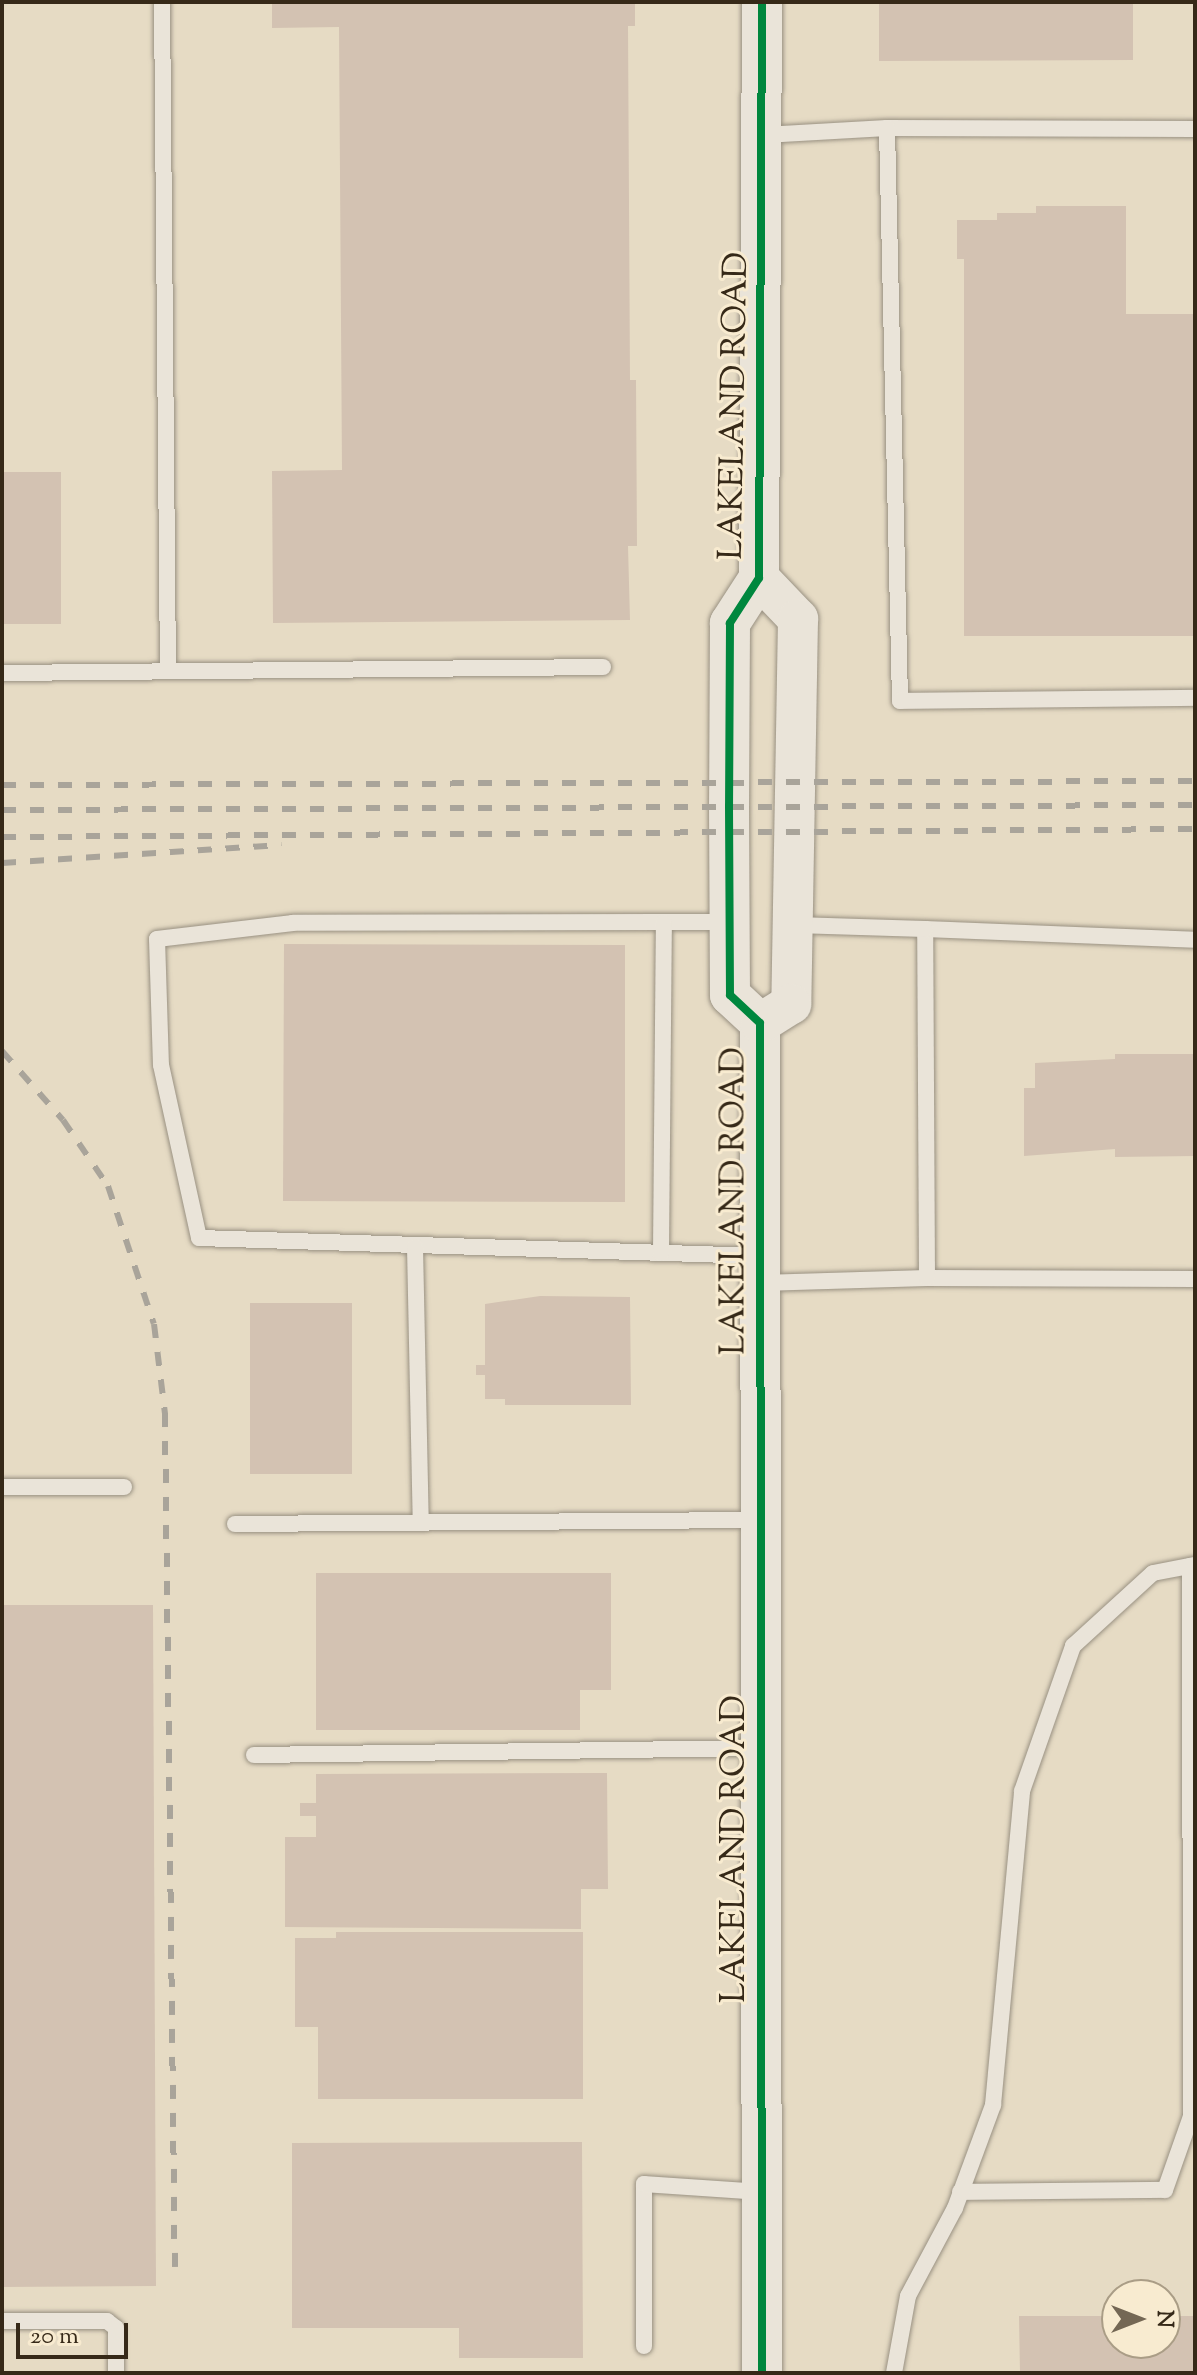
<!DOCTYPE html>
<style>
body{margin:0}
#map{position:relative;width:1197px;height:2375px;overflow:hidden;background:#e6dbc4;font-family:"Sorts Mill Goudy",serif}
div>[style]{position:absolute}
.building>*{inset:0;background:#d3c2b2}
.roads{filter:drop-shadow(0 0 2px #999182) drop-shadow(0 0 2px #999182)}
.service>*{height:16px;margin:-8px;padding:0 8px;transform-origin:8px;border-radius:8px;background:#eae4d9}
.tertiary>*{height:40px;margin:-20px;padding:0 20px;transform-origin:20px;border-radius:20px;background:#eae4d9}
.rail>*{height:6px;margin-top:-3px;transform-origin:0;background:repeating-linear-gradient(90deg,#a9a49a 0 14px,transparent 0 28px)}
.cycleway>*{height:8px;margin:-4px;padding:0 4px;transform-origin:4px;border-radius:4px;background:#00873e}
span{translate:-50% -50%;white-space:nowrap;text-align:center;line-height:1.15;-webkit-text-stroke:6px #f8ebd0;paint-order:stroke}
.street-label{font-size:34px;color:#362918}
.frame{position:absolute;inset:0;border:4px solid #362918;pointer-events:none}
.north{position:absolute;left:1101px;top:2279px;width:80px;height:80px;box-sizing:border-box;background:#f8ebd0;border:2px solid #aa9d86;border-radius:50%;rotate:90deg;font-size:22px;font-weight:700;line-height:32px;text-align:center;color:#362918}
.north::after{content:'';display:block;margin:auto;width:28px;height:36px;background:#746754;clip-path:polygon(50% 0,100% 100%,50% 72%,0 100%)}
.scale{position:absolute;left:16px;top:2323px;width:112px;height:36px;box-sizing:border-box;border:4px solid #362918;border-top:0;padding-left:10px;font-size:24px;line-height:28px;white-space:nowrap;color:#362918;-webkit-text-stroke:6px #f8ebd0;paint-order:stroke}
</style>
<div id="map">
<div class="building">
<i style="clip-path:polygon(272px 2px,635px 2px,635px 26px,628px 26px,630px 380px,636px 380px,637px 546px,628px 546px,630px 620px,273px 623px,272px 471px,342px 470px,339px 27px,272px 28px)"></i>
<i style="clip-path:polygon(879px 2px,1133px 2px,1133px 60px,879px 61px)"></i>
<i style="clip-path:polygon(1036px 206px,1126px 206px,1126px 314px,1195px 314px,1195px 636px,964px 636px,964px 259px,957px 259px,957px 220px,997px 220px,997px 213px,1036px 213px)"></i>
<i style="clip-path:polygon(2px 472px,61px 472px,61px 624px,2px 624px)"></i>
<i style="clip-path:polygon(284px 944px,625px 945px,625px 1202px,283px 1201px)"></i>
<i style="clip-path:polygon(1115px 1054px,1195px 1054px,1195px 1156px,1115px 1157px,1115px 1149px,1024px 1156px,1024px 1088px,1035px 1088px,1035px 1063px,1115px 1059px)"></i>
<i style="clip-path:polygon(540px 1296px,630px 1297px,631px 1405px,505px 1405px,505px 1399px,485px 1399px,485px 1375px,476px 1375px,476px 1365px,485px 1365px,485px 1304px)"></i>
<i style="clip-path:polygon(250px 1303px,352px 1303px,352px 1474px,250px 1474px)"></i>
<i style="clip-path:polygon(316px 1573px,611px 1573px,611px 1690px,580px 1690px,580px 1730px,316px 1730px)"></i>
<i style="clip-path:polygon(2px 1605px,153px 1605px,156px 2286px,2px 2287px)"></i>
<i style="clip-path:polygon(607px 1773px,608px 1889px,581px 1889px,581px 1929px,285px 1927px,285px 1837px,316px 1837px,316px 1816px,300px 1816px,300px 1803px,316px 1803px,316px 1774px)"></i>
<i style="clip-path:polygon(336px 1932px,583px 1932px,583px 2099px,318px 2099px,318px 2027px,295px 2027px,295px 1938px,336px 1938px)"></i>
<i style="clip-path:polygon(582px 2142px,583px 2358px,459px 2358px,459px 2328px,292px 2328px,292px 2143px)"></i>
<i style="clip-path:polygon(1019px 2316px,1117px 2316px,1117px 2343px,1165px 2343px,1165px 2316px,1195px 2316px,1195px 2373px,1020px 2373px)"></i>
</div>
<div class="roads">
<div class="service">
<i style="left:162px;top:2px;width:668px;rotate:89.49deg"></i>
<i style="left:887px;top:128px;width:308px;rotate:0.2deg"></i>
<i style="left:764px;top:135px;width:123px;rotate:-3.3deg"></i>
<i style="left:887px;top:128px;width:573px;rotate:88.7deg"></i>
<i style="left:900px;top:701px;width:295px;rotate:-0.6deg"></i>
<i style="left:2px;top:673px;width:601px;rotate:-0.57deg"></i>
<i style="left:728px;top:922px;width:435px;rotate:179.9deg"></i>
<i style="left:293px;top:923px;width:137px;rotate:173.3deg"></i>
<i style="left:157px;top:939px;width:126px;rotate:88.2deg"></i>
<i style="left:161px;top:1065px;width:177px;rotate:77.6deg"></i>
<i style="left:199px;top:1238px;width:561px;rotate:1.84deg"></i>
<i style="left:925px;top:929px;width:270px;rotate:2.3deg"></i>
<i style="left:415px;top:1247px;width:276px;rotate:88.8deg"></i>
<i style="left:661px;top:1253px;width:330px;rotate:-89.5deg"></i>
<i style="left:927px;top:1278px;width:268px;rotate:0.2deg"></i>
<i style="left:761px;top:1283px;width:166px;rotate:-1.7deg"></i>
<i style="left:927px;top:1278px;width:349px;rotate:-90.3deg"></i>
<i style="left:925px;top:929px;width:130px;rotate:-178.2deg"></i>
<i style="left:2px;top:1487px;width:122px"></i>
<i style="left:235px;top:1524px;width:524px;rotate:-0.44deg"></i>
<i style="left:254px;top:1755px;width:506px;rotate:-0.79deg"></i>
<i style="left:960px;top:2192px;width:205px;rotate:-0.6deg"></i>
<i style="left:1165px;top:2190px;width:78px;rotate:-70.6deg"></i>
<i style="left:1191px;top:2116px;width:550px;rotate:-90.1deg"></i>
<i style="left:2px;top:2321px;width:105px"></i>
<i style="left:107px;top:2321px;width:11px;rotate:38deg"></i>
<i style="left:116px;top:2328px;width:45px;rotate:90deg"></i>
<i style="left:644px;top:2346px;width:162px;rotate:-90deg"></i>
<i style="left:644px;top:2184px;width:117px;rotate:3.9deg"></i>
<i style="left:894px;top:2373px;width:78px;rotate:-79.7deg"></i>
<i style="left:908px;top:2296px;width:100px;rotate:-61.9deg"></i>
<i style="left:955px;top:2208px;width:110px;rotate:-69.7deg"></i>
<i style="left:993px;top:2105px;width:315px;rotate:-84.7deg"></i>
<i style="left:1022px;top:1791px;width:154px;rotate:-70.6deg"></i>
<i style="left:1073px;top:1646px;width:108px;rotate:-42.4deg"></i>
<i style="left:1153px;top:1573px;width:43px;rotate:-10.8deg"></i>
</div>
<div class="tertiary">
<i style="left:762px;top:2px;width:576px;rotate:90.3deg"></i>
<i style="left:759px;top:578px;width:54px;rotate:122.8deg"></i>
<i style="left:730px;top:623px;width:183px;rotate:90.3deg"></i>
<i style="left:729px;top:806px;width:189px;rotate:89.7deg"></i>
<i style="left:730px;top:995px;width:41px;rotate:43deg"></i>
<i style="left:760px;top:1023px;width:1350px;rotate:89.92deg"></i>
<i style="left:759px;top:578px;width:57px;rotate:46.4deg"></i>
<i style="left:798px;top:619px;width:385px;rotate:91deg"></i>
<i style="left:791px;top:1004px;width:36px;rotate:148deg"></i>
</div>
</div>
<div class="rail">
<i style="left:2px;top:785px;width:1193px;rotate:-0.19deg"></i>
<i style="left:2px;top:810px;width:1193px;rotate:-0.24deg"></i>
<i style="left:2px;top:837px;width:1193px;rotate:-0.38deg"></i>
<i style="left:2px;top:863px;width:280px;rotate:-3.7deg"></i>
<i style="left:2px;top:1051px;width:92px;rotate:48.5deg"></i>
<i style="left:63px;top:1120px;width:80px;rotate:55.7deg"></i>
<i style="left:108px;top:1186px;width:145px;rotate:71.6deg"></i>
<i style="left:154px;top:1324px;width:90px;rotate:83deg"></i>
<i style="left:165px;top:1413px;width:864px;rotate:89.34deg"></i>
</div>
<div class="cycleway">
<i style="left:762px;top:2px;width:576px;rotate:90.3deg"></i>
<i style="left:759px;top:578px;width:54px;rotate:122.8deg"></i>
<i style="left:730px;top:623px;width:183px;rotate:90.3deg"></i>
<i style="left:729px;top:806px;width:189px;rotate:89.7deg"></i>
<i style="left:730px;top:995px;width:41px;rotate:43deg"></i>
<i style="left:760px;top:1023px;width:1350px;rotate:89.92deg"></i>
</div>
<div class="street-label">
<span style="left:735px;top:406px;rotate:-89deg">LAKELAND ROAD</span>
<span style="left:735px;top:1201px;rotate:-90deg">LAKELAND ROAD</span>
<span style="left:736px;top:1849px;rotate:-90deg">LAKELAND ROAD</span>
</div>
<div class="frame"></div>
<div class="north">N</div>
<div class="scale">20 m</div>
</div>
